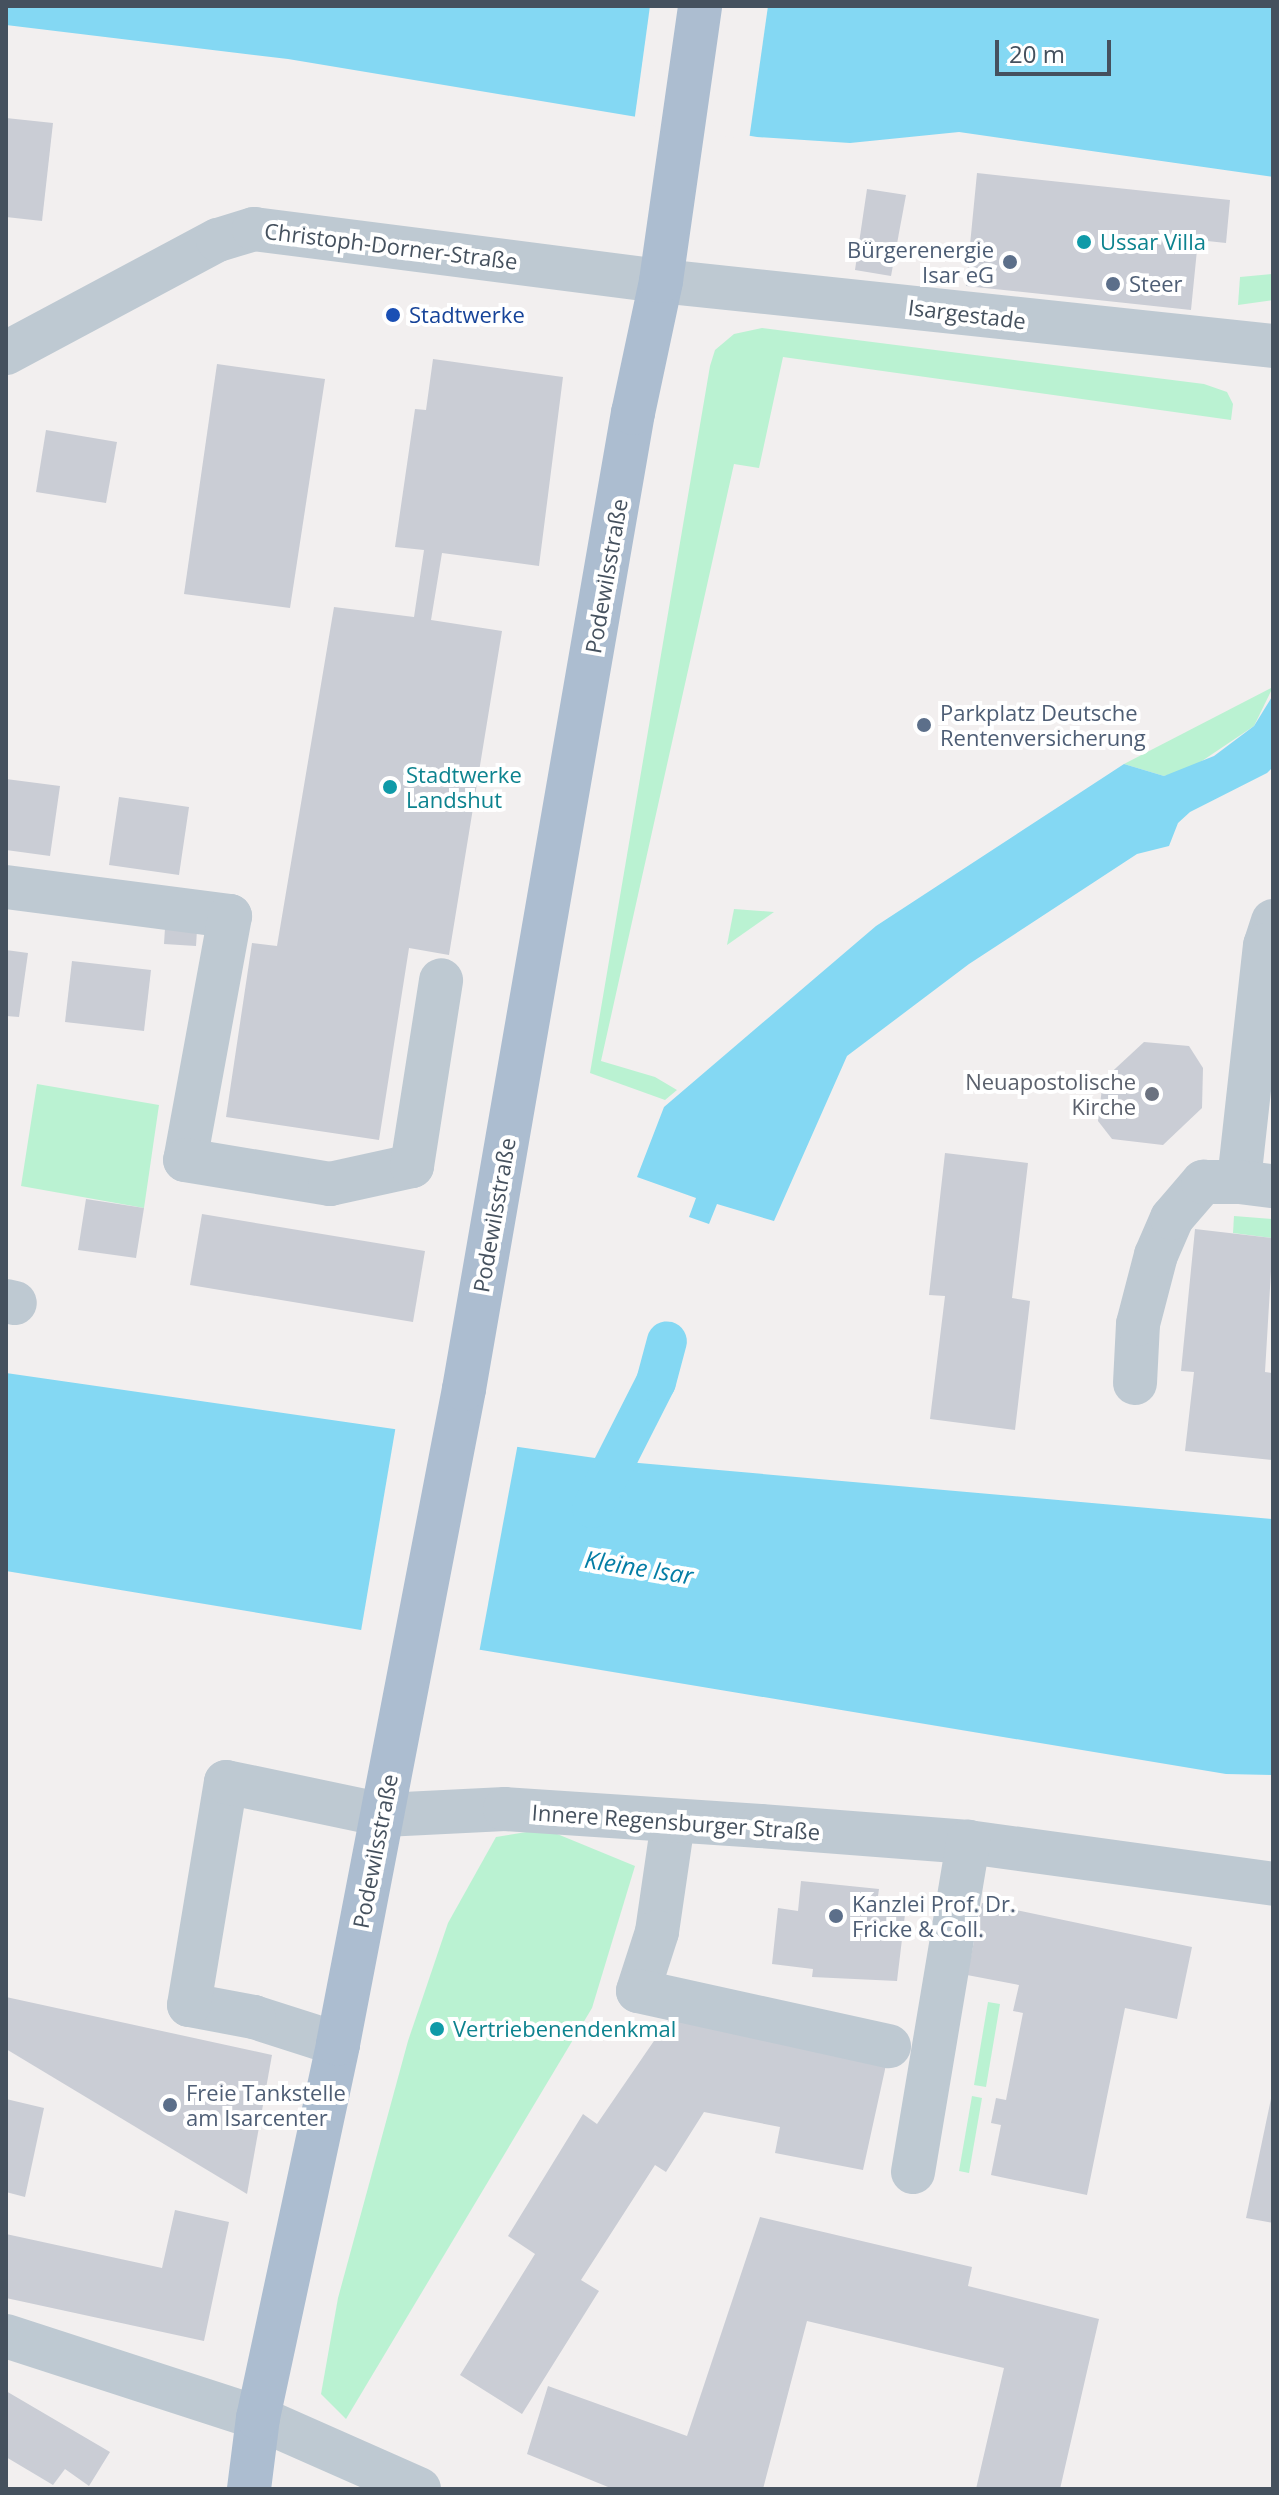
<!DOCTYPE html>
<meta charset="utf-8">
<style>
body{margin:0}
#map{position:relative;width:1279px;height:2495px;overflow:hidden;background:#f2efef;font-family:"Open Sans",sans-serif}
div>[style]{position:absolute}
.green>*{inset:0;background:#baf2d2}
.water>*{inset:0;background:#84d8f3}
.pier>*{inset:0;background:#f2efef}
.canal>*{height:40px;margin:-20px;padding:0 20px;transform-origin:20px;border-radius:20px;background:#84d8f3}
.building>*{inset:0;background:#cacdd5}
.minor>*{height:44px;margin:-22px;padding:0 22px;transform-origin:22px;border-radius:22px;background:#bec9d2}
.major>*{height:44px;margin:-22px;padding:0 22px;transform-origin:22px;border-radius:22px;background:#acbdd0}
.dots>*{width:22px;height:22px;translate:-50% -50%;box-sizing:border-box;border:4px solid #fff;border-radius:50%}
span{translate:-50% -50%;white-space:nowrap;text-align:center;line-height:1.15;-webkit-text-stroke:8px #fff;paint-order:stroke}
.culture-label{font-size:22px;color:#0d838f}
.left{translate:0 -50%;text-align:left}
.street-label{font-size:22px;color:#45515e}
.service-label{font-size:22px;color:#4e5e75}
.right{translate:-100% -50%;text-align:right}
.transit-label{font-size:22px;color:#164399}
.worship-label{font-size:22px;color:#5b616d}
.water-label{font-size:24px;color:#047da5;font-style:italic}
.frame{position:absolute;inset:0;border:8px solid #45515e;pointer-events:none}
.scale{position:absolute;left:995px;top:40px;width:116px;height:36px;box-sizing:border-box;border:4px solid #45515e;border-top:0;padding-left:10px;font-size:24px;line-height:28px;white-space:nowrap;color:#45515e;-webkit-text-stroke:6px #fff;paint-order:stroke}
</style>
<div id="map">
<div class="green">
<i style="clip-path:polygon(1273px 274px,1273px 300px,1238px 305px,1240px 277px)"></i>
<i style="clip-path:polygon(762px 328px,1204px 384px,1227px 392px,1233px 404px,1231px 420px,783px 357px,759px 468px,734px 464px,601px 1061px,655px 1077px,677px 1090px,665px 1100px,590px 1073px,710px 366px,715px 350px,734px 334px)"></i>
<i style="clip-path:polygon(1273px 687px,1254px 726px,1190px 769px,1164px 776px,1124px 764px)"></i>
<i style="clip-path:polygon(734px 909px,774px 912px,727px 945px)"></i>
<i style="clip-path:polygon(37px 1084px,159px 1105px,144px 1208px,21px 1186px)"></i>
<i style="clip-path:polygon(1234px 1216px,1273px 1219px,1273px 1238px,1233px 1233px)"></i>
<i style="clip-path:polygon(545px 1829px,635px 1866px,592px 2008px,346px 2419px,321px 2394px,338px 2298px,408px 2041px,448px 1923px,496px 1837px)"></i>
<i style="clip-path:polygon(988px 2002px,1000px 2004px,986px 2087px,974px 2085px)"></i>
<i style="clip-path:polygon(972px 2096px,982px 2098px,969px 2173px,959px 2171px)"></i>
</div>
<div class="water">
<i style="clip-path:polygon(6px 6px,1273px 6px,1273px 177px,959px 132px,850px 143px,757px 137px,288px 59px,6px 25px)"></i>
<i style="clip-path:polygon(1273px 695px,1273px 767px,1267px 773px,1190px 812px,1178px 823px,1169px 846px,1137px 854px,969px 964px,847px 1056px,774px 1221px,717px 1204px,709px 1224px,689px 1217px,696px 1198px,637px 1177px,664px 1107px,876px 926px,1124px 764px,1164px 776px,1214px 756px,1254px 726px)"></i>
<i style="clip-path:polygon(6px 1373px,616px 1461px,1273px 1519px,1273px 1775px,1226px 1774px,6px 1571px)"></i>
</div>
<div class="pier">
<i style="clip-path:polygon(650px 6px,768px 6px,749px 140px,634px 123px)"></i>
<i style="clip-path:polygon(396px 1425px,518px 1443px,479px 1653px,361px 1631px)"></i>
</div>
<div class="canal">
<i style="left:592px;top:1508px;width:141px;rotate:-63.1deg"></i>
<i style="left:656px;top:1382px;width:42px;rotate:-75deg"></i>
</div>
<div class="building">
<i style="clip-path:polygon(6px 118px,53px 123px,42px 221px,6px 217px)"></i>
<i style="clip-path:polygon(977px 173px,1230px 200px,1226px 243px,1198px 240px,1191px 310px,966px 286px)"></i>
<i style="clip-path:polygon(867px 189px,906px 195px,891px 276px,855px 270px)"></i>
<i style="clip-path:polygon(433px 359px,563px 377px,539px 566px,442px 553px,431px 620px,502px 631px,449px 955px,409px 948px,379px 1140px,226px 1117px,252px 943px,277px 946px,334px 607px,414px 617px,424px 550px,395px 547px,415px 409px,426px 410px)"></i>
<i style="clip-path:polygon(217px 364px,325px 379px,290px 608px,184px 594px)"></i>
<i style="clip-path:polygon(46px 430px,117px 442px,106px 503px,36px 492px)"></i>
<i style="clip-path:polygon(6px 779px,60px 786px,50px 856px,6px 850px)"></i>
<i style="clip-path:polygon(119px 797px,189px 807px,179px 875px,109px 865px)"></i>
<i style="clip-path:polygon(165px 928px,197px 930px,196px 946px,164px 944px)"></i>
<i style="clip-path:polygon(6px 950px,28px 953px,19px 1017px,6px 1016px)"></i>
<i style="clip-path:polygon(72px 961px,151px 970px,144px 1031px,65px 1022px)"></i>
<i style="clip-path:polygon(1144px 1042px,1189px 1046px,1203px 1068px,1202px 1108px,1163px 1145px,1112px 1139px,1098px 1121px,1103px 1080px)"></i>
<i style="clip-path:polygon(945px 1153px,1028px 1163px,1012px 1298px,1030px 1301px,1015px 1430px,930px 1419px,945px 1296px,929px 1295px)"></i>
<i style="clip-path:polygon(86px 1199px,144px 1208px,136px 1258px,78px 1250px)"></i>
<i style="clip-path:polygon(202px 1214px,425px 1251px,413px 1322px,190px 1285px)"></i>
<i style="clip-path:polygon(1195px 1229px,1273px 1238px,1265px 1372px,1273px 1373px,1273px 1460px,1185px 1451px,1194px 1372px,1181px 1371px)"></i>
<i style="clip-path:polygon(801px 1881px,879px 1889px,877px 1903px,906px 1906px,897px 1981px,812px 1977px,813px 1969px,772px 1964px,778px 1908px,798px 1911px)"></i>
<i style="clip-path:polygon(982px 1903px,1192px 1947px,1177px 2019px,1125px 2008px,1087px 2195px,991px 2175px,1001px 2125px,991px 2123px,996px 2098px,1006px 2100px,1023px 2013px,1013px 2011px,1019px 1985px,967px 1975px)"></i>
<i style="clip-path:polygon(6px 1997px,272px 2055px,247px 2194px,6px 2049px)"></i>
<i style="clip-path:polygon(669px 2019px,886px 2065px,863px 2170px,775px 2153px,780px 2127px,704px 2112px,666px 2172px,655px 2165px,581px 2280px,599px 2291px,522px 2414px,460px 2375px,535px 2254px,508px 2236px,583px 2114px,597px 2124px)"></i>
<i style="clip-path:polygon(1272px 2094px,1273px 2094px,1273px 2223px,1246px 2218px)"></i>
<i style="clip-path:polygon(6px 2099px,44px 2108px,25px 2197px,6px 2192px)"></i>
<i style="clip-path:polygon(175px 2210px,229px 2222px,204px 2341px,6px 2298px,6px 2234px,162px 2268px)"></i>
<i style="clip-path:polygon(760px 2217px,972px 2267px,968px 2286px,1099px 2319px,1060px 2489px,976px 2489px,1004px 2368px,807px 2321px,763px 2489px,613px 2489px,527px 2454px,548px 2386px,687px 2436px)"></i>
<i style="clip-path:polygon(6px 2391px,110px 2452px,89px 2486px,65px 2469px,53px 2485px,6px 2457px)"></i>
</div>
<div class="minor">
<i style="left:6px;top:353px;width:240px;rotate:-28.1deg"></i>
<i style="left:218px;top:240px;width:38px;rotate:-17deg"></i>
<i style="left:254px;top:229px;width:410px;rotate:7.3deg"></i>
<i style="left:661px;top:281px;width:615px;rotate:6.06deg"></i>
<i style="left:6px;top:887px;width:226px;rotate:7.4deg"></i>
<i style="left:230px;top:916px;width:248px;rotate:100.4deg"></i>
<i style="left:185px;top:1160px;width:147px;rotate:9.4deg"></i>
<i style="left:330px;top:1184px;width:84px;rotate:-12.4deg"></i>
<i style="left:412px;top:1166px;width:188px;rotate:-81.1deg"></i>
<i style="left:1273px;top:921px;width:25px;rotate:108deg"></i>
<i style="left:1265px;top:945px;width:238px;rotate:96.3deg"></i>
<i style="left:1239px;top:1182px;width:34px;rotate:7deg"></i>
<i style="left:6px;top:1301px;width:9px;rotate:13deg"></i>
<i style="left:1135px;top:1383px;width:59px;rotate:-87.1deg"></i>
<i style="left:1138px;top:1324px;width:71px;rotate:-75.4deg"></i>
<i style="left:1156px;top:1255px;width:40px;rotate:-66.6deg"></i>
<i style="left:1172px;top:1218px;width:48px;rotate:-49.3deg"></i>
<i style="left:1203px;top:1182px;width:36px"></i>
<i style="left:673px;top:1822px;width:111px;rotate:98.3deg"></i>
<i style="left:657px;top:1932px;width:62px;rotate:107.9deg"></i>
<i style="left:638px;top:1991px;width:257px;rotate:12.4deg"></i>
<i style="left:338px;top:2044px;width:88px;rotate:-162.2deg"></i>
<i style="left:254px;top:2017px;width:66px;rotate:-169.5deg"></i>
<i style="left:189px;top:2005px;width:226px;rotate:-80.6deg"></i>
<i style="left:226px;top:1782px;width:161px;rotate:11.8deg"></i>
<i style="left:384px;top:1815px;width:121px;rotate:-2.8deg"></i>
<i style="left:505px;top:1809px;width:256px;rotate:3.8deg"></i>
<i style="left:760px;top:1826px;width:209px;rotate:4.4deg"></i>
<i style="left:968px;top:1842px;width:308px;rotate:7.8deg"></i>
<i style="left:913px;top:2172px;width:335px;rotate:-80.5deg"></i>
<i style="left:6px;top:2336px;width:265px;rotate:18deg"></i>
<i style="left:258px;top:2418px;width:176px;rotate:23.8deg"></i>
</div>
<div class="major">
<i style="left:249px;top:2489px;width:72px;rotate:-82.8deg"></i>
<i style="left:258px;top:2418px;width:382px;rotate:-77.9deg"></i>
<i style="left:338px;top:2044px;width:667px;rotate:-79.11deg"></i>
<i style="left:464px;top:1389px;width:991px;rotate:-80.18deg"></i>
<i style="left:633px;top:413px;width:135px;rotate:-78deg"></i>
<i style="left:661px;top:281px;width:278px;rotate:-81.9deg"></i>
</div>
<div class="dots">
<i style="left:1084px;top:242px;background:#0f9aa8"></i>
<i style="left:1010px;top:262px;background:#5c6f8a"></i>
<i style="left:1113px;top:284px;background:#5c6f8a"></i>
<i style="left:393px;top:315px;background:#1a4fb4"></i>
<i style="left:924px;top:725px;background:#5c6f8a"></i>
<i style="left:390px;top:787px;background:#0f9aa8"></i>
<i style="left:1152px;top:1094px;background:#6b7280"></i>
<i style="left:836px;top:1916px;background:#5c6f8a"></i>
<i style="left:437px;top:2029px;background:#0f9aa8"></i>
<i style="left:170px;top:2105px;background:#5c6f8a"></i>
</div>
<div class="culture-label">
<span class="left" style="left:1100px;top:242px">Ussar Villa</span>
<span class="left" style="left:406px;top:787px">Stadtwerke<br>Landshut</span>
<span class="left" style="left:453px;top:2029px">Vertriebenendenkmal</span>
</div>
<div class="street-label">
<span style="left:391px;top:246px;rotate:7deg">Christoph-Dorner-Straße</span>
<span style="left:967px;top:314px;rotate:7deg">Isargestade</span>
<span style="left:606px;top:576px;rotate:-80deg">Podewilsstraße</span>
<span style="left:494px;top:1215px;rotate:-80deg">Podewilsstraße</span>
<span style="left:676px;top:1822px;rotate:4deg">Innere Regensburger Straße</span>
<span style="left:375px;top:1851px;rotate:-79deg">Podewilsstraße</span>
</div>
<div class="service-label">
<span class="right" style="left:994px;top:262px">Bürgerenergie<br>Isar eG</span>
<span class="left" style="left:1129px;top:284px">Steer</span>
<span class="left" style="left:940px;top:725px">Parkplatz Deutsche<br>Rentenversicherung</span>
<span class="left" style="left:852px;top:1916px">Kanzlei Prof. Dr.<br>Fricke &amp; Coll.</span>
<span class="left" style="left:186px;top:2105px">Freie Tankstelle<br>am Isarcenter</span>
</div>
<div class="transit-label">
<span class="left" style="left:409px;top:315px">Stadtwerke</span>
</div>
<div class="worship-label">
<span class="right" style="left:1136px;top:1094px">Neuapostolische<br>Kirche</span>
</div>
<div class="water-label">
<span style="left:639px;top:1567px;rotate:9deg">Kleine Isar</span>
</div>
<div class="frame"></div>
<div class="scale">20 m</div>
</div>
